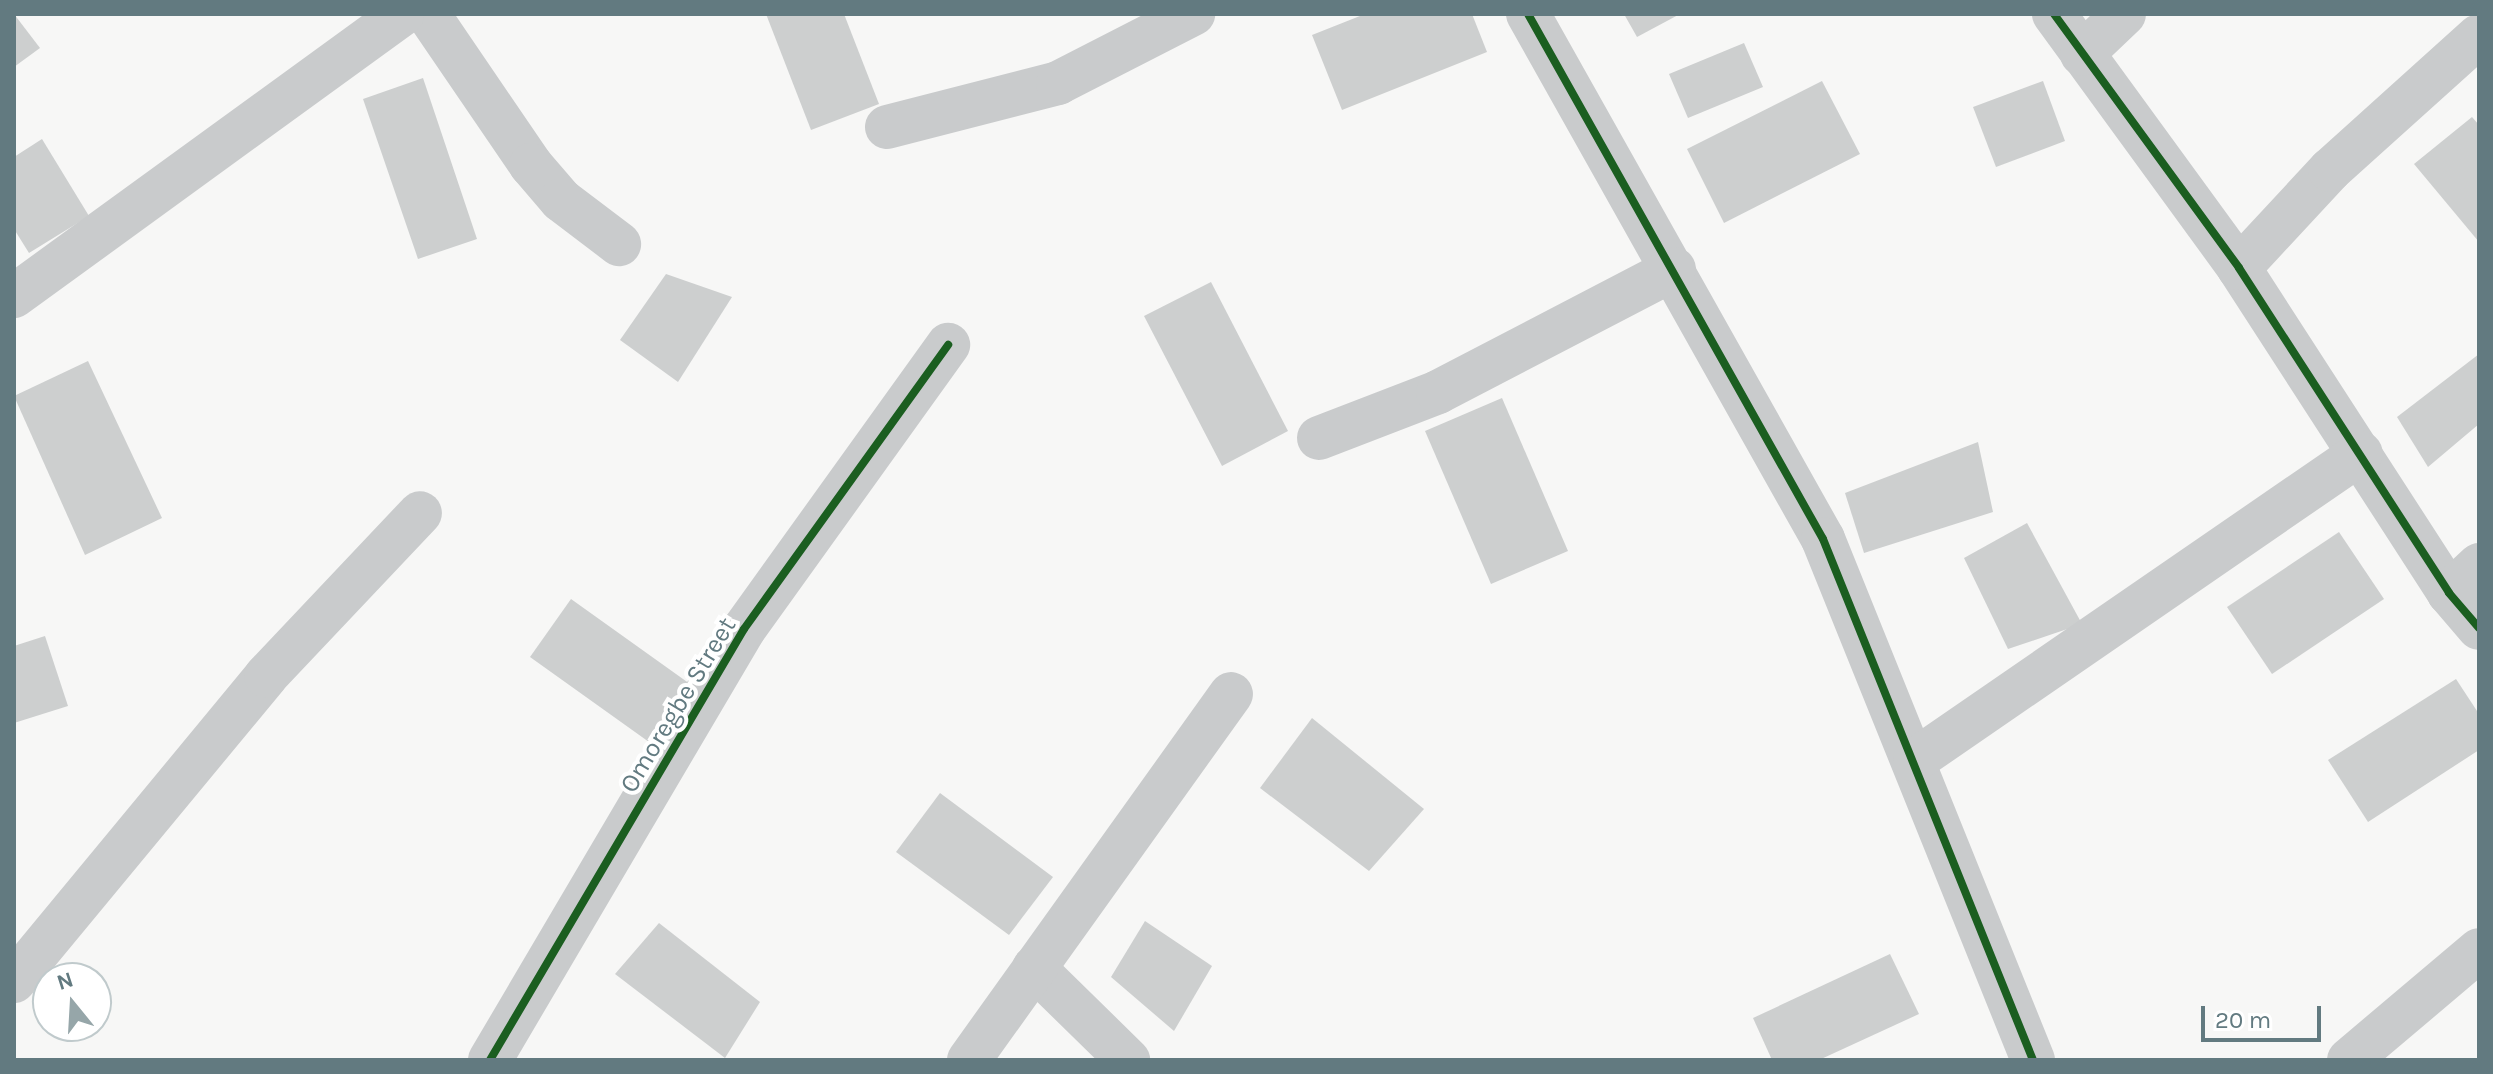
<!DOCTYPE html>
<style>
body{margin:0}
#map{position:relative;width:2493px;height:1074px;overflow:hidden;background:#f7f7f6;font-family:Karla,sans-serif}
div>[style]{position:absolute}
.building>*{inset:0;background:#cdcfcf}
.minor>*{height:44px;margin:-22px;padding:0 22px;transform-origin:22px;border-radius:22px;background:#c9cbcc}
.cycleway>*{height:8px;margin:-4px;padding:0 4px;transform-origin:4px;border-radius:4px;background:#1b5e20}
span{translate:-50% -50%;white-space:nowrap;text-align:center;line-height:1.15;-webkit-text-stroke:8px #fff;paint-order:stroke}
.street-label{font-size:26px;color:#627a80}
.frame{position:absolute;inset:0;border:16px solid #627a80;pointer-events:none}
.north{position:absolute;left:32px;top:962px;width:80px;height:80px;box-sizing:border-box;background:#fff;border:2px solid #c0cacc;border-radius:50%;rotate:342deg;font-size:22px;font-weight:700;line-height:32px;text-align:center;color:#627a80}
.north::after{content:'';display:block;margin:auto;width:28px;height:36px;background:#96a6a9;clip-path:polygon(50% 0,100% 100%,50% 72%,0 100%)}
.scale{position:absolute;left:2201px;top:1006px;width:120px;height:36px;box-sizing:border-box;border:4px solid #627a80;border-top:0;padding-left:10px;font-size:24px;line-height:28px;white-space:nowrap;color:#627a80;-webkit-text-stroke:6px #fff;paint-order:stroke}
</style>
<div id="map">
<div class="building">
<i style="clip-path:polygon(14px 14px,40px 48px,14px 67px)"></i>
<i style="clip-path:polygon(766px 14px,844px 14px,879px 104px,811px 130px)"></i>
<i style="clip-path:polygon(1365px 14px,1472px 14px,1487px 52px,1342px 110px,1312px 35px)"></i>
<i style="clip-path:polygon(1624px 14px,1680px 14px,1637px 37px)"></i>
<i style="clip-path:polygon(1744px 43px,1763px 87px,1688px 118px,1669px 74px)"></i>
<i style="clip-path:polygon(423px 78px,477px 239px,418px 259px,363px 99px)"></i>
<i style="clip-path:polygon(1822px 81px,1860px 154px,1724px 223px,1687px 149px)"></i>
<i style="clip-path:polygon(2043px 81px,2065px 141px,1996px 167px,1973px 107px)"></i>
<i style="clip-path:polygon(2472px 117px,2479px 125px,2479px 242px,2414px 164px)"></i>
<i style="clip-path:polygon(42px 139px,89px 216px,29px 253px,14px 229px,14px 157px)"></i>
<i style="clip-path:polygon(666px 274px,732px 297px,678px 382px,620px 340px)"></i>
<i style="clip-path:polygon(1211px 282px,1288px 431px,1222px 466px,1144px 316px)"></i>
<i style="clip-path:polygon(2479px 354px,2479px 424px,2428px 467px,2397px 417px)"></i>
<i style="clip-path:polygon(88px 361px,162px 518px,85px 555px,14px 396px)"></i>
<i style="clip-path:polygon(1502px 398px,1568px 551px,1491px 584px,1425px 431px)"></i>
<i style="clip-path:polygon(1978px 442px,1993px 512px,1864px 553px,1845px 493px)"></i>
<i style="clip-path:polygon(2027px 523px,2082px 624px,2008px 649px,1964px 558px)"></i>
<i style="clip-path:polygon(2339px 532px,2384px 599px,2272px 674px,2227px 607px)"></i>
<i style="clip-path:polygon(571px 599px,704px 694px,663px 752px,530px 657px)"></i>
<i style="clip-path:polygon(45px 636px,68px 706px,14px 723px,14px 646px)"></i>
<i style="clip-path:polygon(2456px 679px,2479px 714px,2479px 750px,2368px 822px,2328px 760px)"></i>
<i style="clip-path:polygon(1312px 718px,1424px 809px,1369px 871px,1260px 788px)"></i>
<i style="clip-path:polygon(940px 793px,1053px 877px,1009px 935px,896px 852px)"></i>
<i style="clip-path:polygon(1145px 921px,1212px 966px,1174px 1031px,1111px 977px)"></i>
<i style="clip-path:polygon(659px 923px,760px 1002px,725px 1058px,615px 974px)"></i>
<i style="clip-path:polygon(1890px 954px,1919px 1014px,1819px 1060px,1772px 1060px,1753px 1018px)"></i>
</div>
<div class="minor">
<i style="left:428px;top:14px;width:183px;rotate:55.7deg"></i>
<i style="left:531px;top:165px;width:46px;rotate:49.4deg"></i>
<i style="left:561px;top:200px;width:73px;rotate:37.2deg"></i>
<i style="left:1528px;top:14px;width:602px;rotate:60.67deg"></i>
<i style="left:1823px;top:539px;width:562px;rotate:68.05deg"></i>
<i style="left:2054px;top:14px;width:314px;rotate:53.9deg"></i>
<i style="left:2239px;top:268px;width:387px;rotate:57.1deg"></i>
<i style="left:2449px;top:593px;width:46px;rotate:49.4deg"></i>
<i style="left:2082px;top:54px;width:58px;rotate:-43.6deg"></i>
<i style="left:887px;top:127px;width:177px;rotate:-14.4deg"></i>
<i style="left:1058px;top:83px;width:152px;rotate:-27.1deg"></i>
<i style="left:2239px;top:268px;width:134px;rotate:-47.1deg"></i>
<i style="left:2330px;top:170px;width:200px;rotate:-42deg"></i>
<i style="left:14px;top:296px;width:480px;rotate:-36deg"></i>
<i style="left:1319px;top:438px;width:128px;rotate:-21.1deg"></i>
<i style="left:1438px;top:392px;width:266px;rotate:-27.5deg"></i>
<i style="left:2449px;top:593px;width:41px;rotate:-43deg"></i>
<i style="left:1915px;top:760px;width:541px;rotate:-34.54deg"></i>
<i style="left:1034px;top:968px;width:132px;rotate:44.4deg"></i>
<i style="left:14px;top:981px;width:396px;rotate:-50.4deg"></i>
<i style="left:266px;top:676px;width:224px;rotate:-46.6deg"></i>
<i style="left:490px;top:1060px;width:500px;rotate:-59.49deg"></i>
<i style="left:744px;top:629px;width:350px;rotate:-54.3deg"></i>
<i style="left:969px;top:1060px;width:450px;rotate:-54.4deg"></i>
<i style="left:2349px;top:1060px;width:170px;rotate:-40.2deg"></i>
</div>
<div class="cycleway">
<i style="left:1528px;top:14px;width:602px;rotate:60.67deg"></i>
<i style="left:1823px;top:539px;width:562px;rotate:68.05deg"></i>
<i style="left:2054px;top:14px;width:314px;rotate:53.9deg"></i>
<i style="left:2239px;top:268px;width:387px;rotate:57.1deg"></i>
<i style="left:2449px;top:593px;width:46px;rotate:49.4deg"></i>
<i style="left:490px;top:1060px;width:500px;rotate:-59.49deg"></i>
<i style="left:744px;top:629px;width:350px;rotate:-54.3deg"></i>
</div>
<div class="street-label">
<span style="left:678px;top:705px;rotate:-59deg">Omoregbe Street</span>
</div>
<div class="frame"></div>
<div class="north">N</div>
<div class="scale">20 m</div>
</div>
